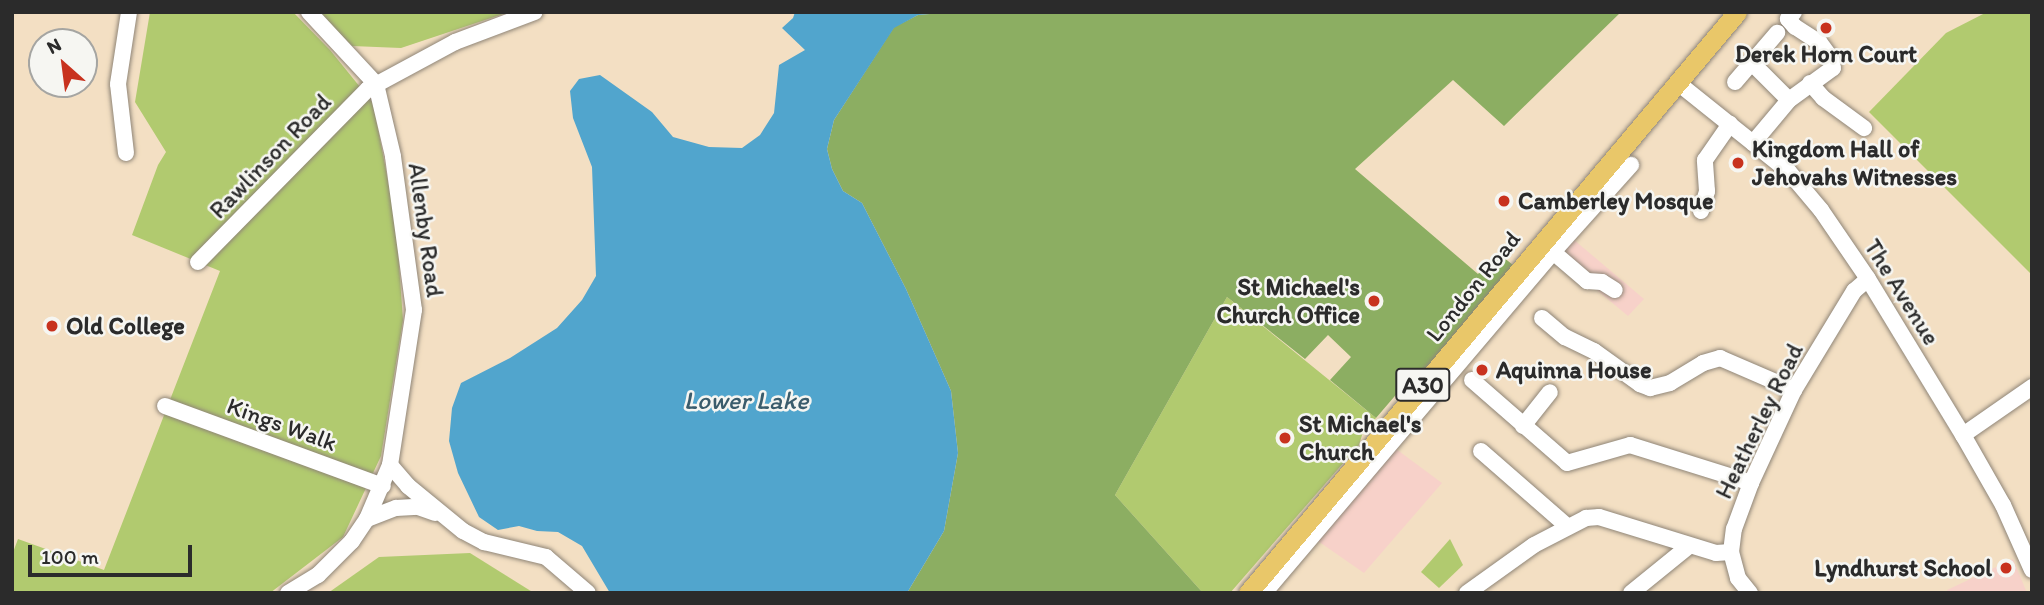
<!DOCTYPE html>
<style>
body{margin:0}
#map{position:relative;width:2044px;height:605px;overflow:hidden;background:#f3dfc3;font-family:Itim,sans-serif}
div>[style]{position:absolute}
.built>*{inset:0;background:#f7d1c9}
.green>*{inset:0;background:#b1ca6f}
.forest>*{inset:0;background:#8cae62}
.water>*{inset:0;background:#51a5cd}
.roads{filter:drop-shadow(0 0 2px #8f8577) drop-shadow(0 0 2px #8f8577)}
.minor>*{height:16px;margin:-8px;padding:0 8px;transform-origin:8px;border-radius:8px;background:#fff}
.major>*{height:19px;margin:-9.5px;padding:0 9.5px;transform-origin:9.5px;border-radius:9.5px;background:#e9c769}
.dots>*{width:19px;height:19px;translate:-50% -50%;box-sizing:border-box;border:4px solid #f6f6f2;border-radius:50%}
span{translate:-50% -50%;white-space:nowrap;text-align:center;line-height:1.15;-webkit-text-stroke:5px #f6f6f2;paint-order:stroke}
.shield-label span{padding:2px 5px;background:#f6f6f2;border:2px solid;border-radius:5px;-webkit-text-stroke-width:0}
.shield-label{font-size:23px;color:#2b2b2b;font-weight:700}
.poi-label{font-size:24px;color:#2b2b2b;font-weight:700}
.left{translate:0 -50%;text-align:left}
.right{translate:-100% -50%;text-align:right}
.street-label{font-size:24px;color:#2b2b2b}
.water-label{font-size:26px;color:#3a5c6c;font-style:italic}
.frame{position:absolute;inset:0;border:14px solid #2b2b2b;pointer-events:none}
.north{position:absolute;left:28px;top:28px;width:70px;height:70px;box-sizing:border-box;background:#f6f6f2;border:2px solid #a5a5a2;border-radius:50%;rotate:332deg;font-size:19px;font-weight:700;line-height:28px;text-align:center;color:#2b2b2b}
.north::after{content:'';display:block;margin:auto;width:24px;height:32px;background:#c8321e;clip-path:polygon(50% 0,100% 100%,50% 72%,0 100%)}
.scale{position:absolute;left:28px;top:545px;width:164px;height:32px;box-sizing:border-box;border:4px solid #2b2b2b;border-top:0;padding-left:9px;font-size:21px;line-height:24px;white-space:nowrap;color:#2b2b2b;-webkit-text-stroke:5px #f6f6f2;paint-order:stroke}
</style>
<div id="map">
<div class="built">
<i style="clip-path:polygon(1573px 239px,1644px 299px,1628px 316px,1557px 257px)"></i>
<i style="clip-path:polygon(1392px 446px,1442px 483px,1364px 573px,1315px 539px)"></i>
<i style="clip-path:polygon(2013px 559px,2027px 593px,1949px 593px,1947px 590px)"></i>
</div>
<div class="green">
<i style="clip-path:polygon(150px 12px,293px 12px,330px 50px,373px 103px,396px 222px,403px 320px,381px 456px,343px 537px,270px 593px,12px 593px,12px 555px,18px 539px,104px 570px,220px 271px,132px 235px,158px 165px,166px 152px,135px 102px)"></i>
<i style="clip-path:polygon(319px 12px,509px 12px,401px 48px,352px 46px)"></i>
<i style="clip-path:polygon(1987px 12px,2032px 12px,2032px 275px,1869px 112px,1946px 33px)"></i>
<i style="clip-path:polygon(1227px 297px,1376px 418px,1363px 432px,1359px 445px,1230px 593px,1203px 593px,1115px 495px)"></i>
<i style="clip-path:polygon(1450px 539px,1463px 565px,1439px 588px,1421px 572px)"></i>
<i style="clip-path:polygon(470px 553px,534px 593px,328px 593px,379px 557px)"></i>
</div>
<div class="forest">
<i style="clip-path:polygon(952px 12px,1621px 12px,1504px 126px,1453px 80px,1355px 169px,1478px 274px,1498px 253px,1513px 265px,1416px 380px,1406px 383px,1376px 418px,1330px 380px,1351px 357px,1328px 335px,1305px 359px,1227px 297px,1115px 495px,1203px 593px,907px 593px,944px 531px,958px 453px,951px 391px,906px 289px,862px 203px,843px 191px,832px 169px,827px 149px,834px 120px,894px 27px,918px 15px)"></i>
</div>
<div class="water">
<i style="clip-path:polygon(795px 12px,952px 12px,918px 15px,894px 28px,834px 120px,827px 149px,832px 169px,843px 191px,862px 203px,906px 289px,951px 391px,958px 453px,944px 531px,907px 593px,610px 593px,582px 546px,558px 532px,537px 531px,519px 526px,498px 530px,479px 517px,458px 473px,449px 441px,452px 408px,461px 383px,510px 358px,557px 328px,582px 300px,596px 276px,592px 167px,573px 118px,570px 91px,579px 79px,600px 75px,652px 112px,673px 137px,709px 147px,742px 148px,760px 135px,774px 113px,779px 65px,805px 50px,782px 28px,793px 18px)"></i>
</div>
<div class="roads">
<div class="minor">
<i style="left:309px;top:12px;width:98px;rotate:47.1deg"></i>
<i style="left:1752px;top:63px;width:52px;rotate:45deg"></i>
<i style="left:1735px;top:82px;width:65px;rotate:-49.4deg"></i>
<i style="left:1678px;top:83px;width:142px;rotate:38.7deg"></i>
<i style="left:1789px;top:172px;width:50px;rotate:49.9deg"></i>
<i style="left:1821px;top:210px;width:83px;rotate:55.7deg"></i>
<i style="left:1868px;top:279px;width:183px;rotate:58.7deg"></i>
<i style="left:1963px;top:435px;width:81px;rotate:60.3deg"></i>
<i style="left:2003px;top:505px;width:71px;rotate:66deg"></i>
<i style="left:1810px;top:83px;width:20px;rotate:49deg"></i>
<i style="left:1823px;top:98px;width:51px;rotate:36.2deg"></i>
<i style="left:1753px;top:143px;width:56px;rotate:-50.1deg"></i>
<i style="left:1789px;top:100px;width:54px;rotate:-36deg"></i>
<i style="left:1833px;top:68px;width:10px;rotate:-101deg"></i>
<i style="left:1831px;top:58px;width:19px;rotate:-126deg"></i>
<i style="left:1820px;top:43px;width:30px;rotate:-147deg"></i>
<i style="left:1795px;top:27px;width:11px;rotate:-131deg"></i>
<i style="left:1788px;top:19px;width:9px;rotate:-49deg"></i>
<i style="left:126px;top:153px;width:69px;rotate:-96.6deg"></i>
<i style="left:118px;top:84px;width:73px;rotate:-81.3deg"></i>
<i style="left:1701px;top:211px;width:21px;rotate:-73deg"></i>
<i style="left:1707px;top:191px;width:31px;rotate:-94deg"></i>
<i style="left:1705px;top:160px;width:44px;rotate:-55.2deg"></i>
<i style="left:1553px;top:252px;width:45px;rotate:40.5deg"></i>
<i style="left:1587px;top:281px;width:15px;rotate:4deg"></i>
<i style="left:1602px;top:282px;width:15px;rotate:32deg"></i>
<i style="left:198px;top:262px;width:243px;rotate:-45.5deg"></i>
<i style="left:368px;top:89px;width:99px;rotate:-28.4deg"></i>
<i style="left:455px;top:42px;width:85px;rotate:-20.6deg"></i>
<i style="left:1542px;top:318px;width:30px;rotate:40deg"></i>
<i style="left:1565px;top:337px;width:32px;rotate:26deg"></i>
<i style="left:1594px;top:351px;width:57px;rotate:35.7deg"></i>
<i style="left:1640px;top:384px;width:11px;rotate:22deg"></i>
<i style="left:1650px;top:388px;width:21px;rotate:-14deg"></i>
<i style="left:1670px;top:383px;width:39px;rotate:-31deg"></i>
<i style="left:1703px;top:363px;width:18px;rotate:-16deg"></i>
<i style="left:1720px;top:358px;width:81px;rotate:23.4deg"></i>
<i style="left:1472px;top:380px;width:126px;rotate:41.1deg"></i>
<i style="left:1567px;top:463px;width:66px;rotate:-15.9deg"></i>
<i style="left:1630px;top:445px;width:127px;rotate:17.4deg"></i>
<i style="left:165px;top:406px;width:232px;rotate:20.2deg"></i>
<i style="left:1523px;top:426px;width:43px;rotate:-51.5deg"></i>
<i style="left:1963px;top:435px;width:84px;rotate:-34.8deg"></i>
<i style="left:1481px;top:451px;width:114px;rotate:41.1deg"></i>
<i style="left:390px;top:465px;width:28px;rotate:49deg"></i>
<i style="left:408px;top:486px;width:71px;rotate:39.3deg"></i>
<i style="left:463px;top:531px;width:24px;rotate:28deg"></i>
<i style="left:484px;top:542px;width:64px;rotate:13.6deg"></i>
<i style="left:546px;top:557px;width:55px;rotate:40.6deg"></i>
<i style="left:367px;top:519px;width:31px;rotate:-21deg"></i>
<i style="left:396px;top:508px;width:22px;rotate:-3deg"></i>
<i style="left:418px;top:507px;width:18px;rotate:19deg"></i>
<i style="left:288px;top:593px;width:35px;rotate:-31deg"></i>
<i style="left:318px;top:575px;width:48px;rotate:-45deg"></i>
<i style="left:352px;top:541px;width:27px;rotate:-56deg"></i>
<i style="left:367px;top:519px;width:59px;rotate:-66.9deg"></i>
<i style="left:390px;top:465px;width:157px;rotate:-81.2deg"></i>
<i style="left:414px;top:310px;width:155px;rotate:-97.8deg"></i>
<i style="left:393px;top:156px;width:74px;rotate:-103.3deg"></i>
<i style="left:1264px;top:593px;width:447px;rotate:-49.7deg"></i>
<i style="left:1553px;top:252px;width:117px;rotate:-48.1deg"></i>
<i style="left:1467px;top:593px;width:82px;rotate:-35.6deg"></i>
<i style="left:1534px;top:545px;width:59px;rotate:-27.4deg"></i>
<i style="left:1586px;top:518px;width:13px;rotate:-4deg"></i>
<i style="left:1599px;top:517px;width:122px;rotate:17.1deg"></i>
<i style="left:1716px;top:553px;width:15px;rotate:-4deg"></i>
<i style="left:1631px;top:593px;width:75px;rotate:-39deg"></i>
<i style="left:1750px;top:593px;width:19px;rotate:-129deg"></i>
<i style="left:1738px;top:578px;width:27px;rotate:-105deg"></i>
<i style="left:1731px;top:552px;width:23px;rotate:-83deg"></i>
<i style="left:1734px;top:529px;width:49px;rotate:-69.7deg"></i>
<i style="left:1751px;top:483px;width:102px;rotate:-65.2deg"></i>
<i style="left:1794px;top:390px;width:116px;rotate:-58.8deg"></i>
<i style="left:1854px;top:291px;width:18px;rotate:-41deg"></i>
</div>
<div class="major">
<i style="left:1248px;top:593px;width:759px;rotate:-49.91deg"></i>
</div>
</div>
<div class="dots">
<i style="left:1826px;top:28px;background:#c8321e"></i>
<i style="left:1738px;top:163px;background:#c8321e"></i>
<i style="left:1504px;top:201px;background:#c8321e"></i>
<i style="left:1374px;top:301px;background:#c8321e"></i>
<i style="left:52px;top:326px;background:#c8321e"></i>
<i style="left:1482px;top:370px;background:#c8321e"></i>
<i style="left:1285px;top:438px;background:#c8321e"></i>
<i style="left:2006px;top:568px;background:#c8321e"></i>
</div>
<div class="shield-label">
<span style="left:1423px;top:385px">A30</span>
</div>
<div class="poi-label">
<span style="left:1826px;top:54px">Derek Horn Court</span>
<span class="left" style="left:1752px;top:163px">Kingdom Hall of<br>Jehovahs Witnesses</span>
<span class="left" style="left:1518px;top:201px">Camberley Mosque</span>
<span class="right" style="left:1360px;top:301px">St Michael's<br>Church Office</span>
<span class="left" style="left:66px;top:326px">Old College</span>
<span class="left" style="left:1496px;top:370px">Aquinna House</span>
<span class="left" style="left:1299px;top:438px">St Michael's<br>Church</span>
<span class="right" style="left:1992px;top:568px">Lyndhurst School</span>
</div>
<div class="street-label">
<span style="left:270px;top:156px;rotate:-46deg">Rawlinson Road</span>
<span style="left:426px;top:230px;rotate:82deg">Allenby Road</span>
<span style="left:1473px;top:286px;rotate:-51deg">London Road</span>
<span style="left:1902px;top:292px;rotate:58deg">The Avenue</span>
<span style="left:1759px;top:421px;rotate:-64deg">Heatherley Road</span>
<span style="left:282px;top:424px;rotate:20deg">Kings Walk</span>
</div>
<div class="water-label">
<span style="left:746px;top:401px">Lower Lake</span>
</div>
<div class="frame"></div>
<div class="north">N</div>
<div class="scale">100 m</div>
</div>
